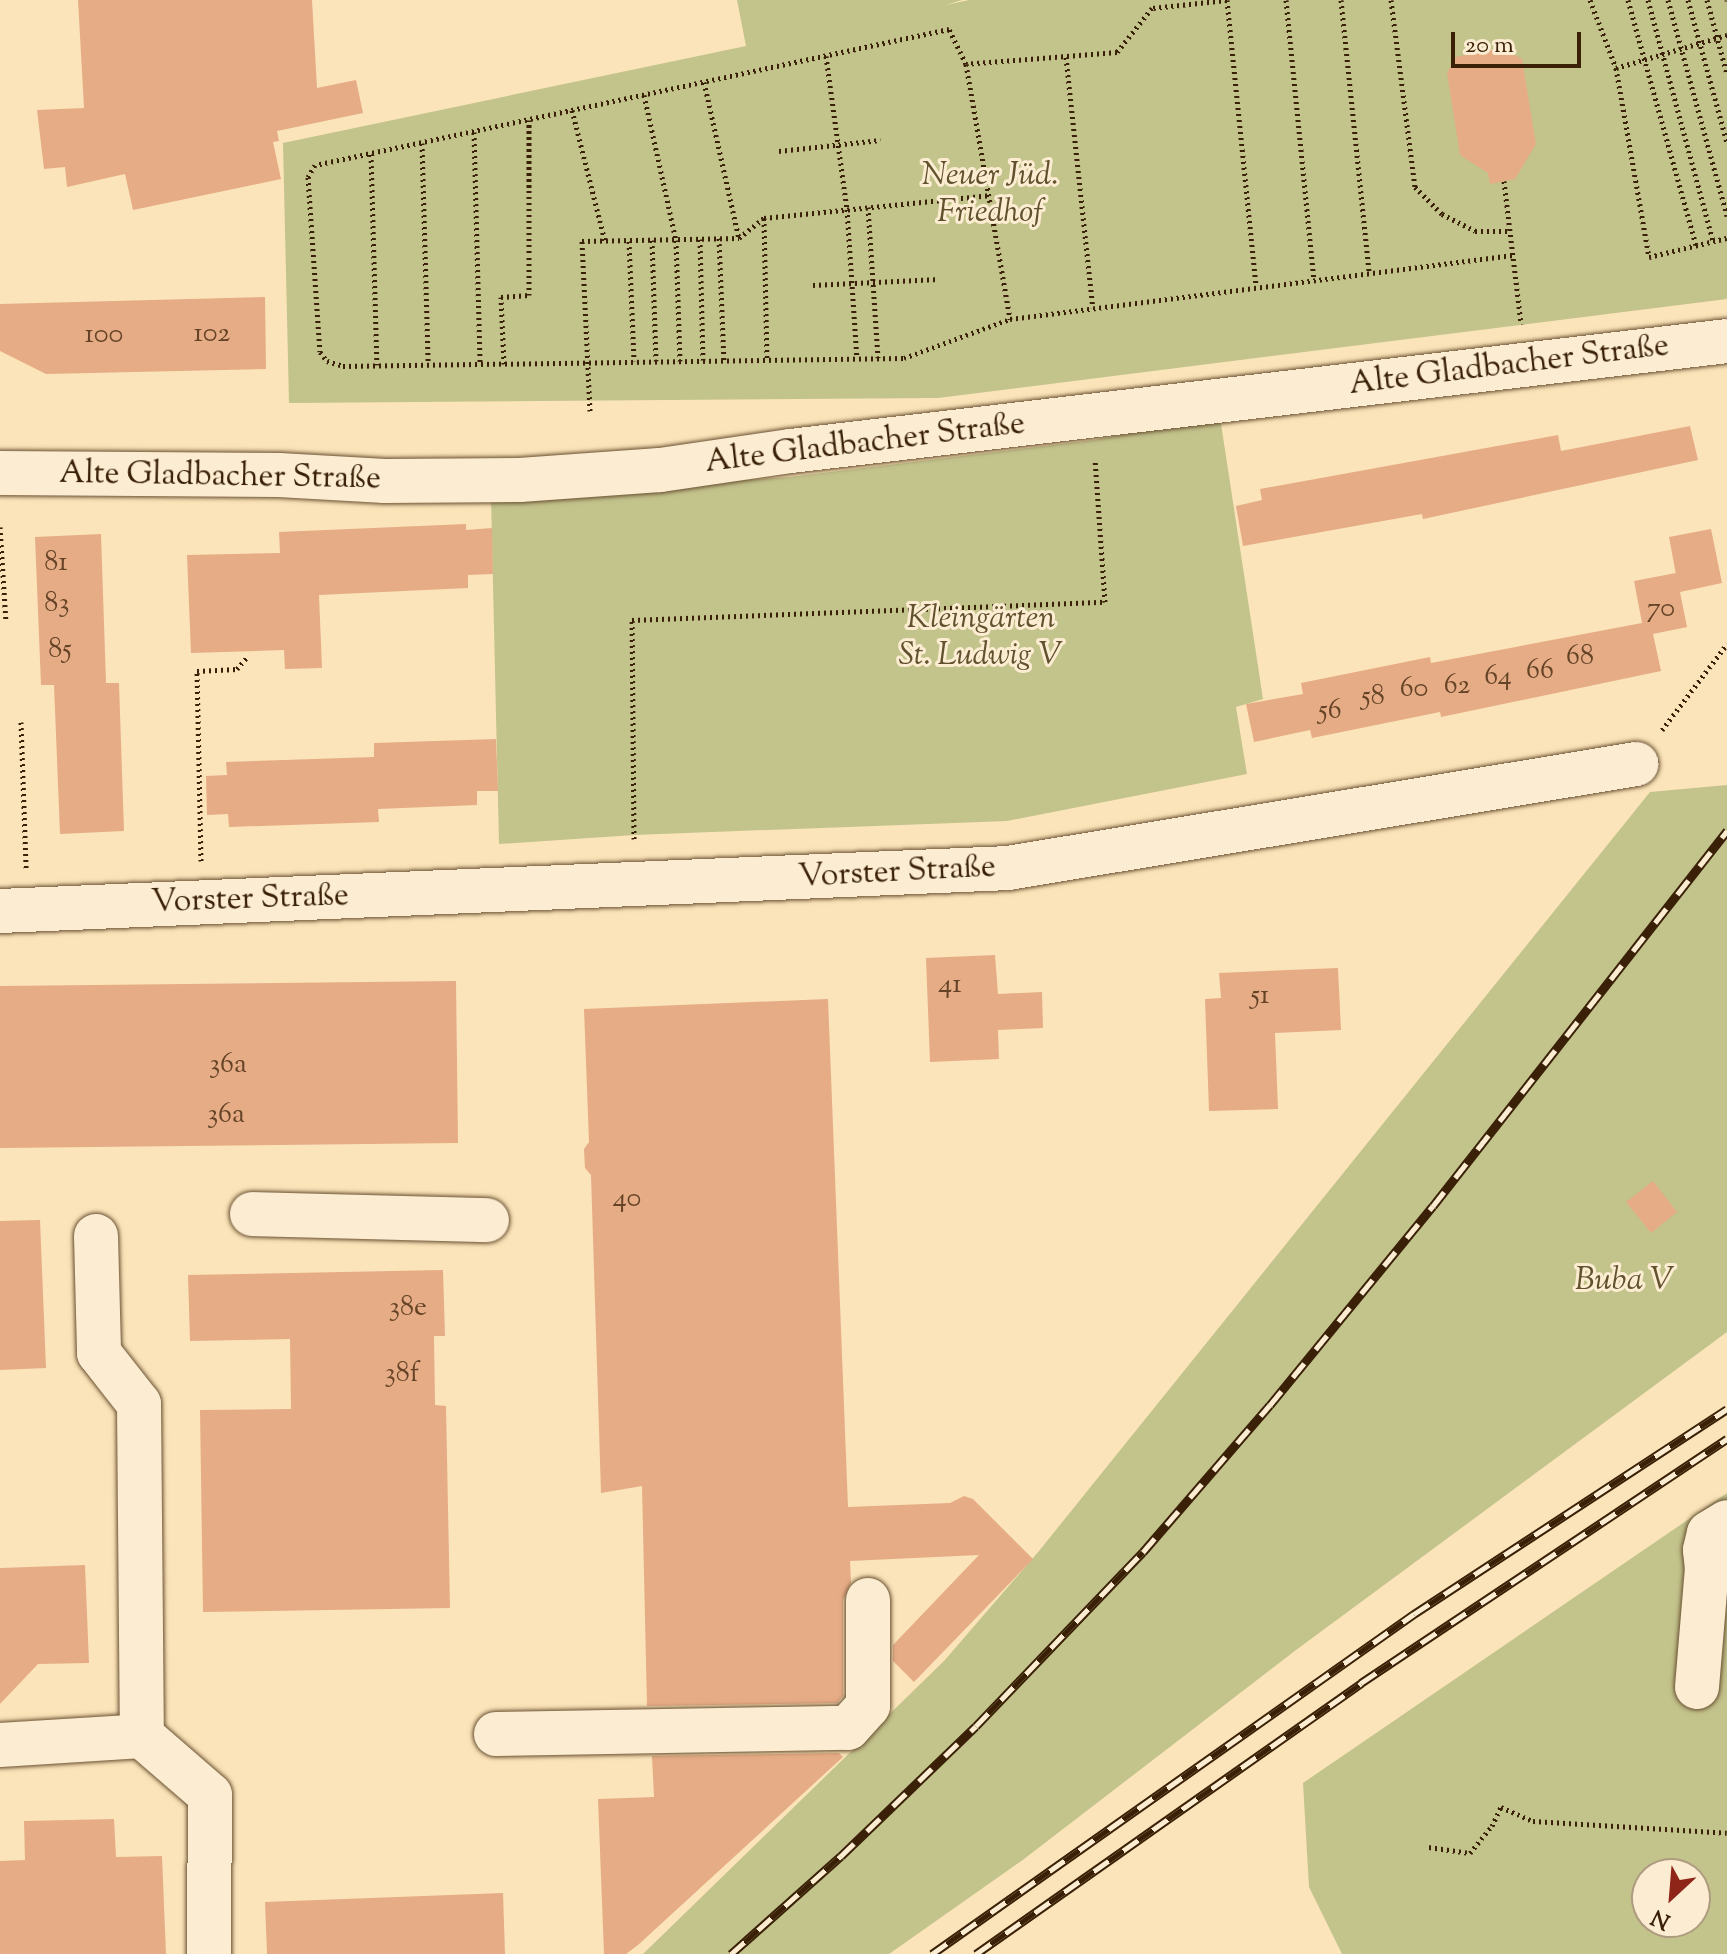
<!DOCTYPE html>
<meta charset="utf-8">
<style>
body{margin:0}
#map{position:relative;width:1727px;height:1954px;overflow:hidden;background:#fbe4b9;font-family:"Sorts Mill Goudy",serif}
div>[style]{position:absolute}
.green>*{inset:0;background:#c3c38c}
.building>*{inset:0;background:#e6ac86}
.path>*{height:5px;margin-top:-2.5px;transform-origin:0;background:repeating-linear-gradient(90deg,#392006 0 2px,transparent 0 6px)}
.roads{filter:drop-shadow(0 0 2px #6a5133) drop-shadow(0 0 2px #6a5133)}
.minor>*{height:44px;margin:-22px;padding:0 22px;transform-origin:22px;border-radius:22px;background:#fcedd2}
.rail>*{height:9px;margin-top:-4.5px;transform-origin:0;background:repeating-linear-gradient(90deg,#fcedd2 0 18px,#392006 0 36px);box-sizing:border-box;border-block:2px solid #392006}
span{translate:-50% -50%;white-space:nowrap;text-align:center;line-height:1.15;-webkit-text-stroke:6px #fcedd2;paint-order:stroke}
.number-label{font-size:28px;color:#644326}
.number-label span{-webkit-text-stroke-width:0}
.park-label{font-size:32px;color:#62512e;font-style:italic}
.street-label{font-size:32px;color:#392006}
.north{position:absolute;left:1631px;top:1858px;width:80px;height:80px;box-sizing:border-box;background:#fcedd2;border:2px solid #ae9b80;border-radius:50%;rotate:206deg;font-size:22px;font-weight:700;line-height:32px;text-align:center;color:#392006}
.north::after{content:'';display:block;margin:auto;width:28px;height:36px;background:#8f2418;clip-path:polygon(50% 0,100% 100%,50% 72%,0 100%)}
.scale{position:absolute;left:1451px;top:32px;width:130px;height:36px;box-sizing:border-box;border:4px solid #392006;border-top:0;padding-left:10px;font-size:24px;line-height:28px;white-space:nowrap;color:#392006;-webkit-text-stroke:6px #fcedd2;paint-order:stroke}
</style>
<div id="map">
<div class="green">
<i style="clip-path:polygon(737px 0,962px 0,946px 5px,969px 0,1727px 0,1727px 299px,938px 398px,289px 403px,283px 143px,746px 46px)"></i>
<i style="clip-path:polygon(1220px 417px,1263px 699px,1236px 707px,1247px 774px,1007px 821px,634px 835px,499px 844px,491px 497px,789px 477px,1094px 440px)"></i>
<i style="clip-path:polygon(1727px 785px,1727px 1332px,1296px 1650px,1024px 1859px,889px 1954px,643px 1954px,944px 1661px,1039px 1551px,1650px 792px)"></i>
<i style="clip-path:polygon(evenodd,1727px 1493px,1727px 1954px,1342px 1954px,1309px 1887px,1303px 1783px,1727px 1493px,1647px 1874px,1695px 1874px,1695px 1922px,1647px 1922px,1647px 1874px)"></i>
</div>
<div class="building">
<i style="clip-path:polygon(78px 0,312px 0,317px 88px,356px 80px,363px 113px,277px 131px,279px 141px,273px 142px,281px 179px,133px 210px,125px 174px,67px 187px,65px 167px,44px 169px,37px 110px,84px 108px)"></i>
<i style="clip-path:polygon(1501px 48px,1522px 59px,1536px 144px,1515px 179px,1490px 184px,1488px 173px,1460px 155px,1447px 73px,1456px 57px)"></i>
<i style="clip-path:polygon(265px 297px,266px 369px,46px 374px,0 351px,0 304px)"></i>
<i style="clip-path:polygon(1690px 426px,1698px 460px,1423px 519px,1422px 514px,1243px 546px,1236px 506px,1262px 500px,1260px 489px,1558px 435px,1561px 451px)"></i>
<i style="clip-path:polygon(466px 524px,466px 530px,492px 528px,493px 574px,468px 575px,468px 588px,319px 595px,322px 668px,285px 669px,284px 650px,191px 653px,187px 555px,280px 553px,279px 532px)"></i>
<i style="clip-path:polygon(1711px 529px,1722px 583px,1680px 592px,1687px 627px,1653px 634px,1661px 671px,1441px 717px,1440px 712px,1312px 738px,1310px 730px,1254px 742px,1246px 704px,1303px 694px,1301px 683px,1430px 657px,1431px 663px,1642px 623px,1634px 581px,1676px 573px,1677px 580px,1669px 537px)"></i>
<i style="clip-path:polygon(101px 534px,106px 683px,119px 683px,124px 831px,60px 834px,54px 685px,41px 685px,35px 537px)"></i>
<i style="clip-path:polygon(496px 739px,498px 791px,477px 791px,477px 805px,378px 809px,379px 822px,229px 827px,228px 814px,207px 815px,206px 776px,227px 775px,226px 762px,374px 757px,374px 743px)"></i>
<i style="clip-path:polygon(995px 955px,998px 994px,1042px 992px,1043px 1028px,998px 1030px,999px 1059px,930px 1062px,926px 958px)"></i>
<i style="clip-path:polygon(1338px 968px,1341px 1030px,1275px 1033px,1278px 1109px,1209px 1111px,1205px 999px,1221px 998px,1219px 973px)"></i>
<i style="clip-path:polygon(456px 981px,458px 1143px,0 1148px,0 986px)"></i>
<i style="clip-path:polygon(828px 999px,848px 1507px,950px 1503px,964px 1496px,973px 1499px,1033px 1559px,914px 1682px,893px 1661px,893px 1645px,979px 1555px,850px 1561px,851px 1583px,843px 1600px,843px 1696px,837px 1703px,647px 1706px,642px 1486px,601px 1493px,591px 1175px,585px 1168px,584px 1149px,589px 1142px,584px 1009px)"></i>
<i style="clip-path:polygon(1653px 1181px,1677px 1212px,1651px 1233px,1626px 1202px)"></i>
<i style="clip-path:polygon(40px 1220px,46px 1368px,0 1370px,0 1221px)"></i>
<i style="clip-path:polygon(443px 1270px,445px 1336px,434px 1336px,435px 1405px,446px 1406px,450px 1608px,203px 1612px,200px 1410px,291px 1409px,290px 1339px,190px 1341px,188px 1275px)"></i>
<i style="clip-path:polygon(85px 1565px,89px 1663px,38px 1664px,0 1704px,0 1568px)"></i>
<i style="clip-path:polygon(839px 1753px,843px 1757px,638px 1945px,626px 1954px,604px 1954px,598px 1799px,654px 1797px,652px 1756px)"></i>
<i style="clip-path:polygon(114px 1819px,116px 1857px,162px 1856px,166px 1954px,0 1954px,0 1861px,25px 1860px,24px 1821px)"></i>
<i style="clip-path:polygon(503px 1893px,505px 1954px,267px 1954px,265px 1902px)"></i>
</div>
<div class="path">
<i style="left:1227px;top:0;width:75px;rotate:173.9deg"></i>
<i style="left:1152px;top:8px;width:56px;rotate:128.5deg"></i>
<i style="left:1117px;top:52px;width:151px;rotate:175.5deg"></i>
<i style="left:966px;top:64px;width:39px;rotate:-116deg"></i>
<i style="left:949px;top:29px;width:648px;rotate:167.89deg"></i>
<i style="left:315px;top:165px;width:14px;rotate:120deg"></i>
<i style="left:308px;top:177px;width:175px;rotate:86.1deg"></i>
<i style="left:320px;top:352px;width:11px;rotate:52deg"></i>
<i style="left:327px;top:361px;width:17px;rotate:17deg"></i>
<i style="left:343px;top:366px;width:561px;rotate:-0.82deg"></i>
<i style="left:904px;top:358px;width:113px;rotate:-20.2deg"></i>
<i style="left:1010px;top:319px;width:507px;rotate:-7.25deg"></i>
<i style="left:1227px;top:0;width:288px;rotate:84.2deg"></i>
<i style="left:1286px;top:0;width:281px;rotate:84.3deg"></i>
<i style="left:1341px;top:0;width:274px;rotate:84.1deg"></i>
<i style="left:1391px;top:0;width:189px;rotate:82.7deg"></i>
<i style="left:1415px;top:187px;width:38px;rotate:45deg"></i>
<i style="left:1442px;top:214px;width:37px;rotate:27deg"></i>
<i style="left:1475px;top:231px;width:35px"></i>
<i style="left:1590px;top:0;width:73px;rotate:69.1deg"></i>
<i style="left:1616px;top:68px;width:116px;rotate:-16.6deg"></i>
<i style="left:1628px;top:0;width:254px;rotate:74.5deg"></i>
<i style="left:1648px;top:0;width:250px;rotate:74.9deg"></i>
<i style="left:1668px;top:0;width:224px;rotate:74.7deg"></i>
<i style="left:1688px;top:0;width:148px;rotate:74.7deg"></i>
<i style="left:1707px;top:0;width:77px;rotate:74.9deg"></i>
<i style="left:1727px;top:0;width:1px;rotate:90deg"></i>
<i style="left:826px;top:56px;width:154px;rotate:82.2deg"></i>
<i style="left:847px;top:209px;width:149px;rotate:86.2deg"></i>
<i style="left:1066px;top:57px;width:252px;rotate:83.9deg"></i>
<i style="left:966px;top:64px;width:259px;rotate:80.2deg"></i>
<i style="left:1616px;top:68px;width:192px;rotate:80.1deg"></i>
<i style="left:1649px;top:257px;width:80px;rotate:-13.7deg"></i>
<i style="left:704px;top:82px;width:160px;rotate:77.4deg"></i>
<i style="left:644px;top:95px;width:148px;rotate:77.6deg"></i>
<i style="left:676px;top:240px;width:121px;rotate:88.1deg"></i>
<i style="left:572px;top:110px;width:135px;rotate:75.9deg"></i>
<i style="left:474px;top:132px;width:232px;rotate:88.5deg"></i>
<i style="left:422px;top:143px;width:221px;rotate:88.4deg"></i>
<i style="left:779px;top:151px;width:102px;rotate:-6.2deg"></i>
<i style="left:371px;top:154px;width:211px;rotate:88.4deg"></i>
<i style="left:1504px;top:181px;width:144px;rotate:83.2deg"></i>
<i style="left:868px;top:207px;width:151px;rotate:86.2deg"></i>
<i style="left:764px;top:218px;width:141px;rotate:88.8deg"></i>
<i style="left:719px;top:238px;width:122px;rotate:87.7deg"></i>
<i style="left:700px;top:239px;width:121px;rotate:88.6deg"></i>
<i style="left:652px;top:240px;width:121px;rotate:88.1deg"></i>
<i style="left:629px;top:241px;width:120px;rotate:87.6deg"></i>
<i style="left:813px;top:285px;width:126px;rotate:-2.7deg"></i>
<i style="left:504px;top:364px;width:67px;rotate:-92.6deg"></i>
<i style="left:501px;top:297px;width:28px;rotate:-4deg"></i>
<i style="left:529px;top:295px;width:175px;rotate:-90deg"></i>
<i style="left:590px;top:411px;width:170px;rotate:-92.7deg"></i>
<i style="left:582px;top:241px;width:157px;rotate:-1.1deg"></i>
<i style="left:739px;top:238px;width:32px;rotate:-39deg"></i>
<i style="left:764px;top:218px;width:226px;rotate:-5.8deg"></i>
<i style="left:0;top:527px;width:95px;rotate:86.4deg"></i>
<i style="left:21px;top:722px;width:146px;rotate:88deg"></i>
<i style="left:1662px;top:730px;width:108px;rotate:-52.9deg"></i>
<i style="left:634px;top:839px;width:219px;rotate:-90.5deg"></i>
<i style="left:632px;top:620px;width:473px;rotate:-2.2deg"></i>
<i style="left:1105px;top:602px;width:142px;rotate:-94deg"></i>
<i style="left:201px;top:861px;width:190px;rotate:-91.2deg"></i>
<i style="left:197px;top:671px;width:40px;rotate:-2.9deg"></i>
<i style="left:237px;top:669px;width:16px;rotate:-50deg"></i>
<i style="left:1429px;top:1847px;width:41px;rotate:8.3deg"></i>
<i style="left:1470px;top:1853px;width:35px;rotate:-51deg"></i>
<i style="left:1492px;top:1826px;width:21px;rotate:-65deg"></i>
<i style="left:1501px;top:1807px;width:35px;rotate:24deg"></i>
<i style="left:1533px;top:1821px;width:194px;rotate:3.5deg"></i>
</div>
<div class="roads">
<div class="minor">
<i style="left:0;top:473px;width:279px;rotate:0.4deg"></i>
<i style="left:279px;top:475px;width:106px;rotate:3.2deg"></i>
<i style="left:385px;top:481px;width:135px;rotate:-0.4deg"></i>
<i style="left:520px;top:480px;width:140px;rotate:-4.1deg"></i>
<i style="left:660px;top:470px;width:132px;rotate:-8.3deg"></i>
<i style="left:791px;top:451px;width:942px;rotate:-6.7deg"></i>
<i style="left:0;top:911px;width:1009px;rotate:-2.44deg"></i>
<i style="left:1008px;top:868px;width:637px;rotate:-9.4deg"></i>
<i style="left:252px;top:1214px;width:235px;rotate:1.5deg"></i>
<i style="left:96px;top:1236px;width:117px;rotate:88.5deg"></i>
<i style="left:99px;top:1353px;width:65px;rotate:51.9deg"></i>
<i style="left:139px;top:1404px;width:332px;rotate:89.5deg"></i>
<i style="left:1697px;top:1687px;width:118px;rotate:-85.2deg"></i>
<i style="left:1707px;top:1569px;width:19px;rotate:-96deg"></i>
<i style="left:1705px;top:1550px;width:17px;rotate:-77deg"></i>
<i style="left:1709px;top:1533px;width:21px;rotate:-31deg"></i>
<i style="left:496px;top:1734px;width:352px;rotate:-1deg"></i>
<i style="left:848px;top:1728px;width:30px;rotate:-48deg"></i>
<i style="left:868px;top:1706px;width:106px;rotate:-90deg"></i>
<i style="left:0;top:1745px;width:142px;rotate:-3.6deg"></i>
<i style="left:142px;top:1736px;width:90px;rotate:40.9deg"></i>
<i style="left:210px;top:1795px;width:159px;rotate:90.4deg"></i>
</div>
</div>
<div class="rail">
<i style="left:731px;top:1954px;width:147px;rotate:-41.7deg"></i>
<i style="left:841px;top:1856px;width:187px;rotate:-43.9deg"></i>
<i style="left:976px;top:1726px;width:241px;rotate:-46.2deg"></i>
<i style="left:1143px;top:1552px;width:194px;rotate:-49.2deg"></i>
<i style="left:1270px;top:1405px;width:257px;rotate:-50.7deg"></i>
<i style="left:1433px;top:1206px;width:477px;rotate:-51.9deg"></i>
<i style="left:932px;top:1954px;width:590px;rotate:-35.2deg"></i>
<i style="left:1414px;top:1614px;width:374px;rotate:-33.2deg"></i>
<i style="left:976px;top:1954px;width:471px;rotate:-35.1deg"></i>
<i style="left:1361px;top:1683px;width:440px;rotate:-33.7deg"></i>
</div>
<div class="number-label">
<span style="left:212px;top:334px">102</span>
<span style="left:104px;top:335px">100</span>
<span style="left:56px;top:563px">81</span>
<span style="left:57px;top:604px">83</span>
<span style="left:1661px;top:609px">70</span>
<span style="left:60px;top:650px">85</span>
<span style="left:1580px;top:657px">68</span>
<span style="left:1540px;top:671px">66</span>
<span style="left:1498px;top:677px">64</span>
<span style="left:1457px;top:686px">62</span>
<span style="left:1414px;top:689px">60</span>
<span style="left:1373px;top:697px">58</span>
<span style="left:1330px;top:711px">56</span>
<span style="left:950px;top:985px">41</span>
<span style="left:1260px;top:996px">51</span>
<span style="left:228px;top:1065px">36a</span>
<span style="left:226px;top:1115px">36a</span>
<span style="left:627px;top:1199px">40</span>
<span style="left:408px;top:1308px">38e</span>
<span style="left:402px;top:1374px">38f</span>
</div>
<div class="park-label">
<span style="left:990px;top:195px">Neuer Jüd.<br>Friedhof</span>
<span style="left:981px;top:638px">Kleingärten<br>St. Ludwig V</span>
<span style="left:1625px;top:1281px">Buba V</span>
</div>
<div class="street-label">
<span style="left:1509px;top:366px;rotate:-7deg">Alte Gladbacher Straße</span>
<span style="left:865px;top:444px;rotate:-7deg">Alte Gladbacher Straße</span>
<span style="left:220px;top:477px;rotate:1deg">Alte Gladbacher Straße</span>
<span style="left:897px;top:873px;rotate:-3deg">Vorster Straße</span>
<span style="left:250px;top:900px;rotate:-2deg">Vorster Straße</span>
</div>
<div class="north">N</div>
<div class="scale">20 m</div>
</div>
